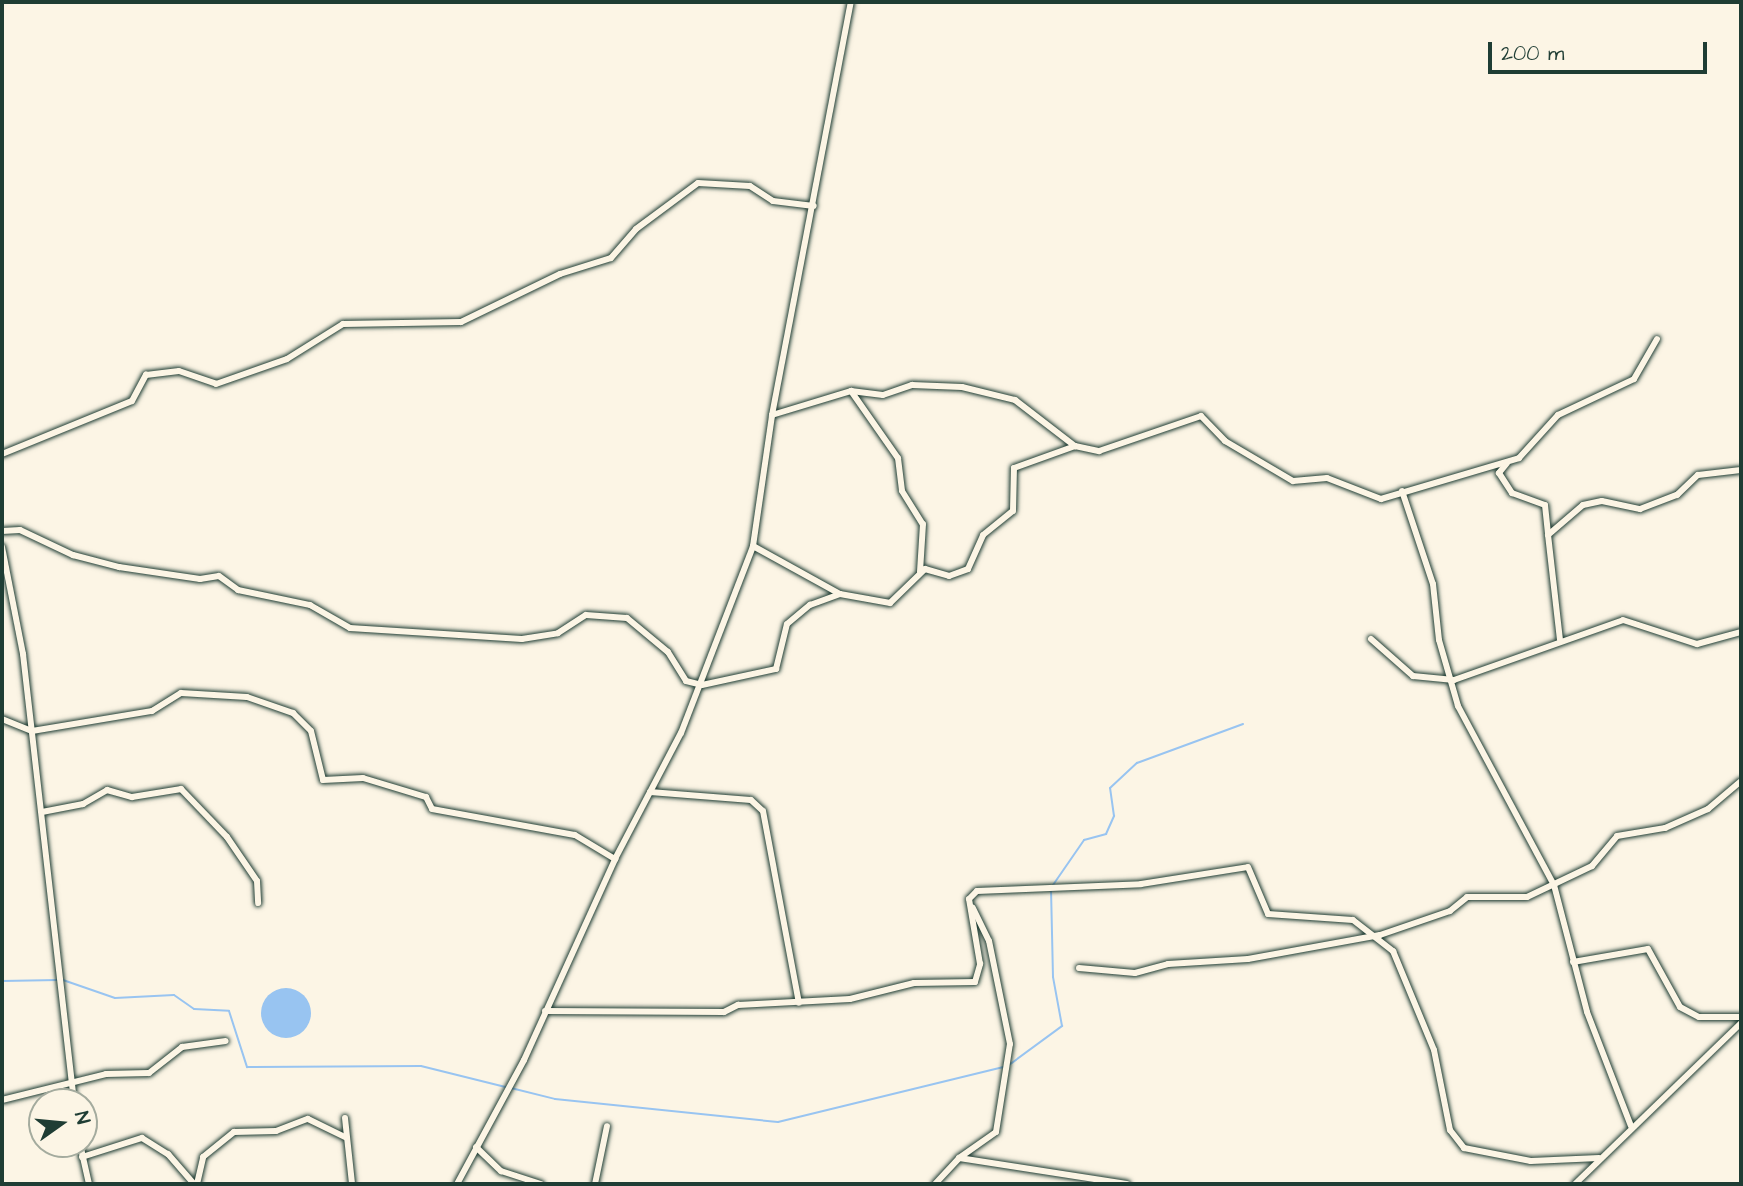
<!DOCTYPE html>
<style>
body{margin:0}
#map{position:relative;width:1743px;height:1186px;overflow:hidden;background:#fcf5e5;font-family:"Architects Daughter",sans-serif}
div>[style]{position:absolute}
.water>*{inset:0;background:#98c4f1}
.round{border-radius:50%}
.stream>*{height:2px;margin:-1px;padding:0 1px;transform-origin:1px;border-radius:1px;background:#98c4f1}
.roads{filter:drop-shadow(0 0 2px #1f3d34) drop-shadow(0 0 2px #1f3d34)}
.street>*{height:6px;margin:-3px;padding:0 3px;transform-origin:3px;border-radius:3px;background:#fcf5e5}
span{translate:-50% -50%;white-space:nowrap;text-align:center;line-height:1.15;-webkit-text-stroke:7px #fcf5e5;paint-order:stroke}
.frame{position:absolute;inset:0;border:4px solid #1f3d34;pointer-events:none}
.north{position:absolute;left:28px;top:1088px;width:70px;height:70px;box-sizing:border-box;background:#fcf5e5;border:2px solid #a4ab9e;border-radius:50%;rotate:75deg;font-size:19px;font-weight:700;line-height:28px;text-align:center;color:#1f3d34}
.north::after{content:'';display:block;margin:auto;width:24px;height:32px;background:#1f3d34;clip-path:polygon(50% 0,100% 100%,50% 72%,0 100%)}
.scale{position:absolute;left:1488px;top:42px;width:219px;height:32px;box-sizing:border-box;border:4px solid #1f3d34;border-top:0;padding-left:9px;font-size:21px;line-height:24px;white-space:nowrap;color:#1f3d34;-webkit-text-stroke:5px #fcf5e5;paint-order:stroke}
</style>
<div id="map">
<div class="water">
<i class="round" style="left:261px;top:988px;width:50px;height:50px"></i>
</div>
<div class="stream">
<i style="left:1053px;top:885px;width:55px;rotate:-55.4deg"></i>
<i style="left:1084px;top:840px;width:23px;rotate:-15deg"></i>
<i style="left:1106px;top:834px;width:20px;rotate:-66deg"></i>
<i style="left:1114px;top:816px;width:28px;rotate:-98deg"></i>
<i style="left:1110px;top:788px;width:37px;rotate:-43deg"></i>
<i style="left:1137px;top:763px;width:113px;rotate:-20.2deg"></i>
<i style="left:63px;top:980px;width:55px;rotate:19.1deg"></i>
<i style="left:115px;top:998px;width:59px;rotate:-2.9deg"></i>
<i style="left:174px;top:995px;width:24px;rotate:35deg"></i>
<i style="left:194px;top:1009px;width:35px;rotate:3deg"></i>
<i style="left:229px;top:1011px;width:59px;rotate:72.2deg"></i>
<i style="left:247px;top:1067px;width:174px;rotate:-0.3deg"></i>
<i style="left:421px;top:1066px;width:87px;rotate:14deg"></i>
<i style="left:2px;top:981px;width:56px;rotate:-1deg"></i>
<i style="left:1009px;top:1065px;width:66px;rotate:-36.3deg"></i>
<i style="left:1062px;top:1026px;width:50px;rotate:-100.4deg"></i>
<i style="left:1053px;top:977px;width:87px;rotate:-91.3deg"></i>
<i style="left:511px;top:1088px;width:45px;rotate:14deg"></i>
<i style="left:555px;top:1099px;width:224px;rotate:5.9deg"></i>
<i style="left:778px;top:1122px;width:232px;rotate:-13.7deg"></i>
</div>
<div class="roads">
<div class="street">
<i style="left:851px;top:391px;width:82px;rotate:55deg"></i>
<i style="left:898px;top:458px;width:33px;rotate:83deg"></i>
<i style="left:902px;top:491px;width:39px;rotate:58deg"></i>
<i style="left:923px;top:524px;width:48px;rotate:93.6deg"></i>
<i style="left:772px;top:415px;width:83px;rotate:-16.9deg"></i>
<i style="left:851px;top:391px;width:32px;rotate:7deg"></i>
<i style="left:883px;top:395px;width:31px;rotate:-19deg"></i>
<i style="left:912px;top:385px;width:50px;rotate:2.3deg"></i>
<i style="left:962px;top:387px;width:55px;rotate:13.8deg"></i>
<i style="left:1015px;top:400px;width:76px;rotate:37.5deg"></i>
<i style="left:1075px;top:446px;width:25px;rotate:12deg"></i>
<i style="left:1099px;top:451px;width:108px;rotate:-18.9deg"></i>
<i style="left:1201px;top:416px;width:35px;rotate:46deg"></i>
<i style="left:1225px;top:441px;width:79px;rotate:30.5deg"></i>
<i style="left:1293px;top:481px;width:34px;rotate:-5deg"></i>
<i style="left:1327px;top:478px;width:58px;rotate:21.3deg"></i>
<i style="left:1381px;top:499px;width:144px;rotate:-16.5deg"></i>
<i style="left:1519px;top:458px;width:58px;rotate:-47.8deg"></i>
<i style="left:1558px;top:415px;width:84px;rotate:-25.3deg"></i>
<i style="left:1634px;top:379px;width:46px;rotate:-60.1deg"></i>
<i style="left:2px;top:454px;width:140px;rotate:-22.2deg"></i>
<i style="left:132px;top:401px;width:30px;rotate:-62deg"></i>
<i style="left:146px;top:375px;width:33px;rotate:-7deg"></i>
<i style="left:179px;top:371px;width:39px;rotate:19deg"></i>
<i style="left:216px;top:384px;width:75px;rotate:-19.4deg"></i>
<i style="left:287px;top:359px;width:66px;rotate:-32deg"></i>
<i style="left:343px;top:324px;width:118px;rotate:-1deg"></i>
<i style="left:461px;top:322px;width:110px;rotate:-25.9deg"></i>
<i style="left:560px;top:274px;width:53px;rotate:-17.4deg"></i>
<i style="left:611px;top:258px;width:38px;rotate:-49deg"></i>
<i style="left:636px;top:229px;width:77px;rotate:-36.6deg"></i>
<i style="left:698px;top:183px;width:52px;rotate:3.3deg"></i>
<i style="left:750px;top:186px;width:27px;rotate:33deg"></i>
<i style="left:773px;top:201px;width:41px;rotate:7deg"></i>
<i style="left:1507px;top:463px;width:13px;rotate:129deg"></i>
<i style="left:1499px;top:473px;width:24px;rotate:57deg"></i>
<i style="left:1512px;top:493px;width:35px;rotate:20deg"></i>
<i style="left:1545px;top:505px;width:30px;rotate:84deg"></i>
<i style="left:1402px;top:491px;width:98px;rotate:71.6deg"></i>
<i style="left:1433px;top:584px;width:56px;rotate:83.9deg"></i>
<i style="left:1439px;top:640px;width:69px;rotate:73.9deg"></i>
<i style="left:1458px;top:706px;width:203px;rotate:61.8deg"></i>
<i style="left:1554px;top:885px;width:131px;rotate:75.4deg"></i>
<i style="left:1587px;top:1012px;width:122px;rotate:68.9deg"></i>
<i style="left:2px;top:531px;width:18px;rotate:-3deg"></i>
<i style="left:20px;top:530px;width:59px;rotate:25.3deg"></i>
<i style="left:73px;top:555px;width:48px;rotate:14.6deg"></i>
<i style="left:119px;top:567px;width:82px;rotate:8.4deg"></i>
<i style="left:200px;top:579px;width:19px;rotate:-9deg"></i>
<i style="left:219px;top:576px;width:24px;rotate:36deg"></i>
<i style="left:238px;top:590px;width:74px;rotate:11.8deg"></i>
<i style="left:310px;top:605px;width:46px;rotate:29.9deg"></i>
<i style="left:350px;top:628px;width:172px;rotate:3.7deg"></i>
<i style="left:522px;top:639px;width:36px;rotate:-9deg"></i>
<i style="left:558px;top:633px;width:33px;rotate:-33deg"></i>
<i style="left:586px;top:615px;width:41px;rotate:4.2deg"></i>
<i style="left:627px;top:618px;width:53px;rotate:39.7deg"></i>
<i style="left:668px;top:652px;width:34px;rotate:58deg"></i>
<i style="left:686px;top:681px;width:16px;rotate:14deg"></i>
<i style="left:702px;top:685px;width:76px;rotate:-12.2deg"></i>
<i style="left:776px;top:669px;width:46px;rotate:-76.3deg"></i>
<i style="left:787px;top:624px;width:30px;rotate:-40deg"></i>
<i style="left:810px;top:605px;width:32px;rotate:-20deg"></i>
<i style="left:753px;top:546px;width:99px;rotate:28.9deg"></i>
<i style="left:840px;top:594px;width:51px;rotate:10.2deg"></i>
<i style="left:890px;top:603px;width:49px;rotate:-44.2deg"></i>
<i style="left:925px;top:569px;width:25px;rotate:16deg"></i>
<i style="left:949px;top:576px;width:20px;rotate:-20deg"></i>
<i style="left:968px;top:569px;width:37px;rotate:-66deg"></i>
<i style="left:983px;top:535px;width:38px;rotate:-39deg"></i>
<i style="left:1013px;top:511px;width:43px;rotate:-88.7deg"></i>
<i style="left:1014px;top:468px;width:65px;rotate:-19.8deg"></i>
<i style="left:2px;top:547px;width:109px;rotate:78.9deg"></i>
<i style="left:23px;top:654px;width:451px;rotate:83.5deg"></i>
<i style="left:1371px;top:639px;width:56px;rotate:41.4deg"></i>
<i style="left:1413px;top:676px;width:41px;rotate:5.6deg"></i>
<i style="left:1454px;top:680px;width:179px;rotate:-19.5deg"></i>
<i style="left:1623px;top:620px;width:78px;rotate:18deg"></i>
<i style="left:1697px;top:644px;width:46px;rotate:-15.3deg"></i>
<i style="left:1560px;top:640px;width:106px;rotate:-96.5deg"></i>
<i style="left:1548px;top:535px;width:46px;rotate:-40.6deg"></i>
<i style="left:1583px;top:505px;width:19px;rotate:-12deg"></i>
<i style="left:1602px;top:501px;width:39px;rotate:12deg"></i>
<i style="left:1640px;top:509px;width:40px;rotate:-21deg"></i>
<i style="left:1677px;top:495px;width:29px;rotate:-44deg"></i>
<i style="left:1698px;top:475px;width:43px;rotate:-6.6deg"></i>
<i style="left:2px;top:719px;width:32px;rotate:22deg"></i>
<i style="left:32px;top:731px;width:122px;rotate:-9.5deg"></i>
<i style="left:152px;top:711px;width:34px;rotate:-32deg"></i>
<i style="left:181px;top:693px;width:66px;rotate:3.5deg"></i>
<i style="left:247px;top:697px;width:49px;rotate:19.2deg"></i>
<i style="left:293px;top:713px;width:25px;rotate:45deg"></i>
<i style="left:311px;top:731px;width:50px;rotate:76.2deg"></i>
<i style="left:323px;top:780px;width:40px;rotate:-2.9deg"></i>
<i style="left:363px;top:778px;width:66px;rotate:16.8deg"></i>
<i style="left:426px;top:797px;width:13px;rotate:63deg"></i>
<i style="left:432px;top:809px;width:145px;rotate:10.3deg"></i>
<i style="left:575px;top:835px;width:47px;rotate:31deg"></i>
<i style="left:650px;top:792px;width:101px;rotate:4.5deg"></i>
<i style="left:751px;top:800px;width:16px;rotate:43deg"></i>
<i style="left:763px;top:811px;width:195px;rotate:79.4deg"></i>
<i style="left:42px;top:812px;width:42px;rotate:-11deg"></i>
<i style="left:83px;top:804px;width:28px;rotate:-30deg"></i>
<i style="left:107px;top:790px;width:26px;rotate:16deg"></i>
<i style="left:132px;top:797px;width:50px;rotate:-9.3deg"></i>
<i style="left:181px;top:789px;width:66px;rotate:46.2deg"></i>
<i style="left:227px;top:837px;width:53px;rotate:55.7deg"></i>
<i style="left:257px;top:881px;width:22px;rotate:87deg"></i>
<i style="left:1573px;top:962px;width:76px;rotate:-9.8deg"></i>
<i style="left:1648px;top:949px;width:66px;rotate:61.1deg"></i>
<i style="left:1680px;top:1007px;width:21px;rotate:28deg"></i>
<i style="left:1699px;top:1017px;width:42px"></i>
<i style="left:1079px;top:968px;width:56px;rotate:5.1deg"></i>
<i style="left:1135px;top:973px;width:34px;rotate:-15deg"></i>
<i style="left:1168px;top:964px;width:80px;rotate:-3.6deg"></i>
<i style="left:1248px;top:959px;width:134px;rotate:-10.3deg"></i>
<i style="left:1380px;top:935px;width:74px;rotate:-18.9deg"></i>
<i style="left:1450px;top:911px;width:22px;rotate:-39deg"></i>
<i style="left:1467px;top:897px;width:60px"></i>
<i style="left:1527px;top:897px;width:72px;rotate:-25.5deg"></i>
<i style="left:1592px;top:866px;width:39px;rotate:-50deg"></i>
<i style="left:1617px;top:836px;width:49px;rotate:-9.5deg"></i>
<i style="left:1665px;top:828px;width:47px;rotate:-23.8deg"></i>
<i style="left:1708px;top:809px;width:43px;rotate:-40.3deg"></i>
<i style="left:545px;top:1011px;width:179px;rotate:0.3deg"></i>
<i style="left:724px;top:1012px;width:16px;rotate:-27deg"></i>
<i style="left:738px;top:1005px;width:112px;rotate:-3.1deg"></i>
<i style="left:850px;top:999px;width:66px;rotate:-14deg"></i>
<i style="left:914px;top:983px;width:61px;rotate:-0.9deg"></i>
<i style="left:975px;top:982px;width:19px;rotate:-74deg"></i>
<i style="left:980px;top:964px;width:66px;rotate:-99.6deg"></i>
<i style="left:969px;top:899px;width:11px;rotate:-45deg"></i>
<i style="left:977px;top:891px;width:164px;rotate:-2.4deg"></i>
<i style="left:1141px;top:884px;width:108px;rotate:-9deg"></i>
<i style="left:1248px;top:867px;width:51px;rotate:66.9deg"></i>
<i style="left:1268px;top:914px;width:85px;rotate:4deg"></i>
<i style="left:1353px;top:920px;width:51px;rotate:37.8deg"></i>
<i style="left:1393px;top:951px;width:107px;rotate:67.5deg"></i>
<i style="left:1434px;top:1050px;width:82px;rotate:78.7deg"></i>
<i style="left:1450px;top:1130px;width:23px;rotate:52deg"></i>
<i style="left:1464px;top:1148px;width:68px;rotate:11deg"></i>
<i style="left:1531px;top:1161px;width:68px;rotate:-2.5deg"></i>
<i style="left:2px;top:1100px;width:107px;rotate:-14deg"></i>
<i style="left:106px;top:1074px;width:43px;rotate:-1.3deg"></i>
<i style="left:149px;top:1073px;width:42px;rotate:-38.2deg"></i>
<i style="left:182px;top:1047px;width:44px;rotate:-7.8deg"></i>
<i style="left:345px;top:1118px;width:66px;rotate:83.9deg"></i>
<i style="left:80px;top:1144px;width:41px;rotate:77.3deg"></i>
<i style="left:476px;top:1147px;width:35px;rotate:44deg"></i>
<i style="left:501px;top:1171px;width:42px;rotate:18deg"></i>
<i style="left:82px;top:1157px;width:63px;rotate:-17.6deg"></i>
<i style="left:142px;top:1138px;width:31px;rotate:32deg"></i>
<i style="left:168px;top:1154px;width:40px;rotate:49deg"></i>
<i style="left:959px;top:1158px;width:45px;rotate:-35.1deg"></i>
<i style="left:996px;top:1132px;width:89px;rotate:-81deg"></i>
<i style="left:1010px;top:1044px;width:105px;rotate:-101.5deg"></i>
<i style="left:989px;top:941px;width:37px;rotate:-116deg"></i>
<i style="left:197px;top:1184px;width:28px;rotate:-77deg"></i>
<i style="left:203px;top:1157px;width:40px;rotate:-39deg"></i>
<i style="left:234px;top:1132px;width:42px;rotate:-1.4deg"></i>
<i style="left:276px;top:1131px;width:34px;rotate:-21deg"></i>
<i style="left:308px;top:1119px;width:43px;rotate:26deg"></i>
<i style="left:457px;top:1184px;width:141px;rotate:-61.6deg"></i>
<i style="left:524px;top:1060px;width:221px;rotate:-65.6deg"></i>
<i style="left:615px;top:859px;width:142px;rotate:-62.4deg"></i>
<i style="left:681px;top:733px;width:200px;rotate:-68.9deg"></i>
<i style="left:753px;top:546px;width:132px;rotate:-81.7deg"></i>
<i style="left:772px;top:415px;width:420px;rotate:-79.2deg"></i>
<i style="left:595px;top:1184px;width:59px;rotate:-78.3deg"></i>
<i style="left:935px;top:1184px;width:35px;rotate:-47deg"></i>
<i style="left:959px;top:1158px;width:170px;rotate:8.8deg"></i>
<i style="left:1575px;top:1184px;width:231px;rotate:-44.1deg"></i>
</div>
</div>
<div class="frame"></div>
<div class="north">N</div>
<div class="scale">200 m</div>
</div>
